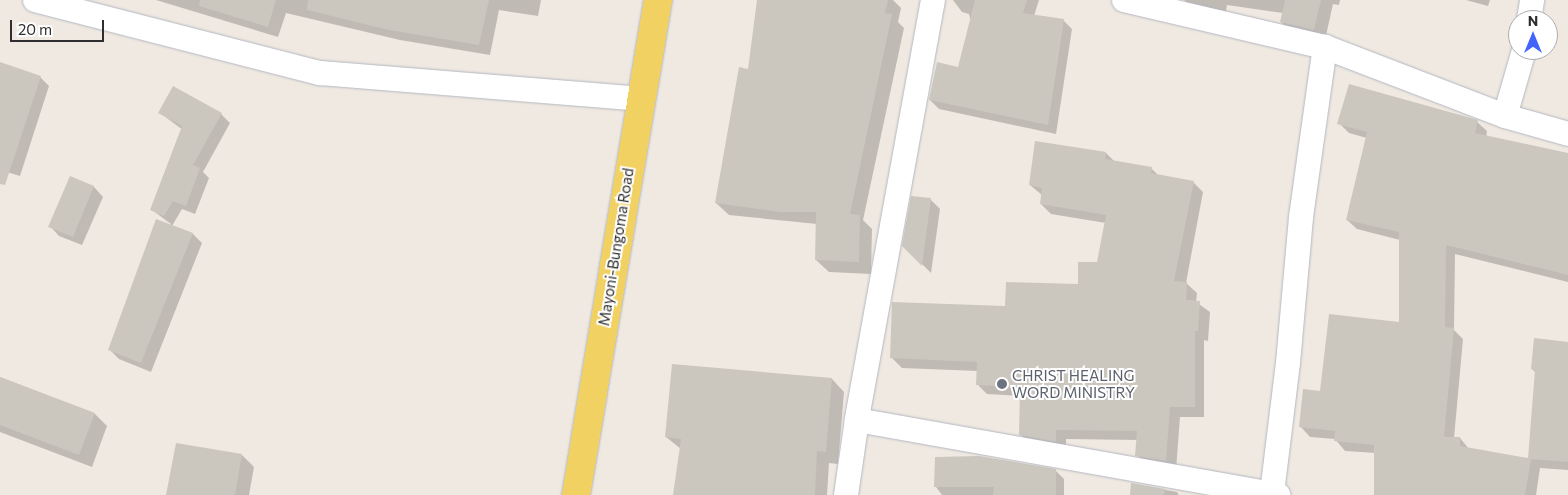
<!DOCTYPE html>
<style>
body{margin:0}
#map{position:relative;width:1568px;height:495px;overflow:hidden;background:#efe9e1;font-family:Commissioner,sans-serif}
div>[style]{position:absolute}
.shadow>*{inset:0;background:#0003}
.building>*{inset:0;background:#cbc7bf}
.roads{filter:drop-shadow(0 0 1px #b4b7c1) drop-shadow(0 0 1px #b4b7c1)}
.minor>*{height:24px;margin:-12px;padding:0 12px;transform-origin:12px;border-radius:12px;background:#fff}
.primary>*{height:28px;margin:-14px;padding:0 14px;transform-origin:14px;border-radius:14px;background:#f2d163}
.dots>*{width:14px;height:14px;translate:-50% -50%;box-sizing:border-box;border:2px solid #fff;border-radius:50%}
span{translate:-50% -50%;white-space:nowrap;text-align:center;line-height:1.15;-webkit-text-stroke:4px #fff;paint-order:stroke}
.street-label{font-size:15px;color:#2e2e2e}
.worship-label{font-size:15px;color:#5b616d}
.left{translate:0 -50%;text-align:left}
.north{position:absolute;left:1508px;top:10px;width:50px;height:50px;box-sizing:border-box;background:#fff;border:1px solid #ababab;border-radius:50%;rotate:0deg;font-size:14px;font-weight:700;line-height:20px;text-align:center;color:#2e2e2e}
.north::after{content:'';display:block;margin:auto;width:18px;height:22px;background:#4264fb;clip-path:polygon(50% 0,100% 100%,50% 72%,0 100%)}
.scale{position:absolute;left:10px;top:20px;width:94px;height:22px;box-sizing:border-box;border:2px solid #2e2e2e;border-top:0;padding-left:6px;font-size:15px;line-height:18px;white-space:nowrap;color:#2e2e2e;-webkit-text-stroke:4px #fff;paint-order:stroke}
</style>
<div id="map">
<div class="shadow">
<i style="clip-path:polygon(156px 0,541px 0,538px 16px,499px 10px,490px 55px,400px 40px,286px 13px,278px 37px)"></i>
<i style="clip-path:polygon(758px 0,893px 0,901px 8px,898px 22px,904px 28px,863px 220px,872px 229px,871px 274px,829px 272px,816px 260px,817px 224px,729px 215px,716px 203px,749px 70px)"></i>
<i style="clip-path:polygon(953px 0,1039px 0,1034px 16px,1063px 20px,1072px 29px,1056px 134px,939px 109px,930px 100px,959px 68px,971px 22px,969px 14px,962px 12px)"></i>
<i style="clip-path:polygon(1184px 0,1340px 0,1339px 5px,1333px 4px,1325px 40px,1292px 33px,1281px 22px,1283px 13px,1227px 5px,1226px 11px,1190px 5px)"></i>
<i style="clip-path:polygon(1466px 0,1490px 0,1488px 6px)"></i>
<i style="clip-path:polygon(0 65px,40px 77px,49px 86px,20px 176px,0 170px)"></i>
<i style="clip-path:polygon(160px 113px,221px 114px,230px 123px,203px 172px,209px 178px,195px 214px,182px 209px,172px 226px,193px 234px,202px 243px,151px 372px,119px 359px,110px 350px,171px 224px,152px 210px,183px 130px)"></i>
<i style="clip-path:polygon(1477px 122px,1487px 131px,1486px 137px,1568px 164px,1568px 282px,1455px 254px,1454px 330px,1463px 339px,1454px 438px,1460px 438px,1469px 449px,1529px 459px,1536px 373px,1532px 369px,1568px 343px,1568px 470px,1540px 468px,1536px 495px,1376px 495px,1376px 453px,1345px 451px,1335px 439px,1310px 437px,1301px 427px,1321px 392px,1400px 323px,1400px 240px,1357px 229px,1347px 220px,1367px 138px,1349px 133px,1339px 123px)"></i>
<i style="clip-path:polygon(1106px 153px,1114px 161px,1151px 168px,1158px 175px,1193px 182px,1203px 192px,1186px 283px,1197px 293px,1196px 302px,1210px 312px,1208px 341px,1204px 340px,1204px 417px,1180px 417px,1176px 470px,1147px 465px,1137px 455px,1138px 440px,1066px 439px,1066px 451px,1030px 444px,1020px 434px,1021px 396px,987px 394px,977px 384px,978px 371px,902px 368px,892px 358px,1007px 307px,1079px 286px,1099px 264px,1106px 223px,1051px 214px,1041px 204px,1042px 195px,1030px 185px)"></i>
<i style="clip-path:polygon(71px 178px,94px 187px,103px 197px,82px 245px,59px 236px,50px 226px)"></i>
<i style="clip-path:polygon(930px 199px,940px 209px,931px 273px,904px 246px)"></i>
<i style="clip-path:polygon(673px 365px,832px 379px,844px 392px,838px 464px,829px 463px,827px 495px,677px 495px,681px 449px,666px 437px)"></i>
<i style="clip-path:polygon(0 377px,95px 414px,107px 426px,92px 467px,0 432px)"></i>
<i style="clip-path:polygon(242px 455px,254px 467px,249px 495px,168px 495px)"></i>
<i style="clip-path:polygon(1056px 471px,1064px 479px,1064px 495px,942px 495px,936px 487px)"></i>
<i style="clip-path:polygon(1133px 484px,1177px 492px,1179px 495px,1131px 495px)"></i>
</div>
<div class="building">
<i style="clip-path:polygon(200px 0,276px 0,268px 27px,199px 6px)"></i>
<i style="clip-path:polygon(308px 0,489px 0,479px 45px,389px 30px,307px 10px)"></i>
<i style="clip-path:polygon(757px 0,888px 0,885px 13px,892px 14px,850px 214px,860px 215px,859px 262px,815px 260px,816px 212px,780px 212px,715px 203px,739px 67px,748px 69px)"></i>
<i style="clip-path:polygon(975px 0,1027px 0,1023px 13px,1064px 19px,1048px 125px,929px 100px,937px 62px,958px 67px)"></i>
<i style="clip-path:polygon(1285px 0,1321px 0,1314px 30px,1280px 22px)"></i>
<i style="clip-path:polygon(0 62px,41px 76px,5px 185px,0 184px)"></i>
<i style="clip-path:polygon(1349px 84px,1478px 120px,1475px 133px,1568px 153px,1568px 275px,1446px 245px,1445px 327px,1454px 328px,1444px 437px,1460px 437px,1460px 446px,1528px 458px,1535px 370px,1531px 369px,1534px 338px,1568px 342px,1568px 462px,1531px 459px,1525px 495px,1374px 495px,1374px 445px,1334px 441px,1335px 431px,1299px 427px,1303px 389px,1320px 391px,1329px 314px,1399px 322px,1399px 232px,1346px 220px,1367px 132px,1337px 124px)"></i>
<i style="clip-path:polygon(173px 86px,222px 113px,193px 165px,200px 168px,186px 206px,173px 201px,164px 216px,150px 210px,182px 126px,158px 113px)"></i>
<i style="clip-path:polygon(1035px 141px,1106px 152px,1105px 159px,1152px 167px,1151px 173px,1194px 181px,1174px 281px,1187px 282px,1186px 300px,1200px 301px,1198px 331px,1195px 331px,1195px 407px,1170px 407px,1166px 461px,1135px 456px,1137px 431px,1056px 430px,1056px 442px,1019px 435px,1020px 387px,976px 385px,977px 362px,890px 358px,892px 302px,1005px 306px,1006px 282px,1078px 284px,1078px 262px,1097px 262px,1106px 215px,1040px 204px,1042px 188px,1029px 185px)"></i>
<i style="clip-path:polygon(70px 176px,94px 186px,73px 237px,48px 227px)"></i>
<i style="clip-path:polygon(911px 196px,931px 198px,922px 266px,902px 246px)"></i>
<i style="clip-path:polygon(156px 219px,193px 233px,141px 363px,108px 350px)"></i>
<i style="clip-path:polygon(672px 364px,832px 378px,826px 452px,817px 451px,815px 495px,673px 495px,681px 439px,665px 437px)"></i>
<i style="clip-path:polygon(0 377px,95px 413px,79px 455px,0 425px)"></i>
<i style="clip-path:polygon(176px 443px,242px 454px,235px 495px,166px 495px)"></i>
<i style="clip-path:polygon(935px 457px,979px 456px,1056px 469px,1056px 495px,993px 495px,994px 487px,934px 487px)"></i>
<i style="clip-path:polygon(1131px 483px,1165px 489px,1164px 495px,1130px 495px)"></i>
</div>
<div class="roads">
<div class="minor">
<i style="left:35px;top:0;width:294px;rotate:14.4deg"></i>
<i style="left:320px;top:73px;width:321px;rotate:4.6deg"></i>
<i style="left:933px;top:0;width:427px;rotate:100.3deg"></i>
<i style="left:857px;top:420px;width:428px;rotate:10.1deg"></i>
<i style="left:1124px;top:0;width:206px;rotate:13.2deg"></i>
<i style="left:1325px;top:47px;width:193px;rotate:21deg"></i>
<i style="left:1505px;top:116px;width:66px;rotate:15.9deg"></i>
<i style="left:1529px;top:20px;width:20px;rotate:-81deg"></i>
<i style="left:1505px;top:116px;width:69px;rotate:-73.9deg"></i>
<i style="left:1272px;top:493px;width:131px;rotate:-83deg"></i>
<i style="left:1288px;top:363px;width:147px;rotate:-84.9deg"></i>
<i style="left:1301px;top:217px;width:172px;rotate:-82deg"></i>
<i style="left:846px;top:495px;width:76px;rotate:-81.7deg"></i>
</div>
<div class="primary">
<i style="left:576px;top:495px;width:502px;rotate:-80.59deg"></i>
</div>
</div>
<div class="dots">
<i style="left:1002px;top:384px;background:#6b7280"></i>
</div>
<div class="street-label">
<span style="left:616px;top:247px;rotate:-81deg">Mayoni-Bungoma Road</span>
</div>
<div class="worship-label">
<span class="left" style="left:1012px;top:384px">CHRIST HEALING<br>WORD MINISTRY</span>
</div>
<div class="north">N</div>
<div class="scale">20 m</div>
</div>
